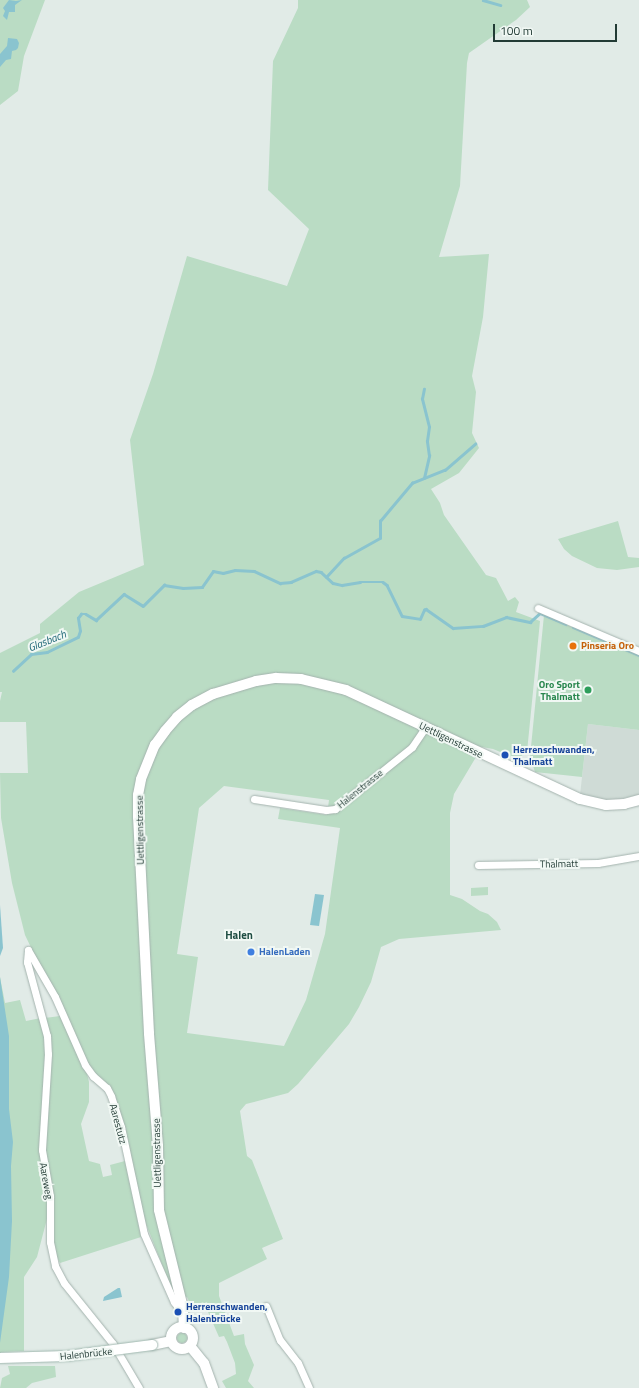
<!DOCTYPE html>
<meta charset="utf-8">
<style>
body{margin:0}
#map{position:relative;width:639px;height:1388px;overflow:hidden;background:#e1ebe7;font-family:"Titillium Web",sans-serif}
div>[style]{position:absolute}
.built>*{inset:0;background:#cfdbd6}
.green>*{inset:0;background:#badcc4}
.round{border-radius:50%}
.water>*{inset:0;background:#8ac4cf}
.stream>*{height:2.5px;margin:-1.25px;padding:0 1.25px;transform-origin:1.25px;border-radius:1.25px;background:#8ac4cf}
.roads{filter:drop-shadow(0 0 1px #a4b3ae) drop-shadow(0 0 1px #a4b3ae)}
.minor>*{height:7px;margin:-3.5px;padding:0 3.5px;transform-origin:3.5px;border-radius:3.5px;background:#fff}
.secondary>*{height:10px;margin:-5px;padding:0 5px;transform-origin:5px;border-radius:5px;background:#fff}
.secondary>.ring{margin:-5px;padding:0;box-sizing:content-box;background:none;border:10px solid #fff;border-radius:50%}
.bridges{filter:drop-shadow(0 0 1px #a0b7af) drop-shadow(0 0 1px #a0b7af)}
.secondary-bridge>*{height:10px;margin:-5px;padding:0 5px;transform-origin:5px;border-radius:5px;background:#fff}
.dots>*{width:11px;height:11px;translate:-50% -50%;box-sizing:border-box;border:2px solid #f1f8f4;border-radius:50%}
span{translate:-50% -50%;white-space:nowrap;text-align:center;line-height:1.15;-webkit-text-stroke:4px #f1f8f4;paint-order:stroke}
.food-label{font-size:10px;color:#c56008;font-weight:700}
.left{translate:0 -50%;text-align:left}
.leisure-label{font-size:10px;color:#27864d;font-weight:700}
.right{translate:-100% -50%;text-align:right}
.street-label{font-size:10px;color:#223b35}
.transit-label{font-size:10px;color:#164399;font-weight:700}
.shop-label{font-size:10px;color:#366cbe;font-weight:700}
.water-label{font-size:11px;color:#1d6676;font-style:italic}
.neighbourhood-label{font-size:11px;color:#1e4d42;font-weight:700}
.scale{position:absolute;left:493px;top:24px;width:124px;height:18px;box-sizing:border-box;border:2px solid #223b35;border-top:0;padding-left:5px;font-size:12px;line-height:14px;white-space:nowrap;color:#223b35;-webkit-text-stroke:3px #f1f8f4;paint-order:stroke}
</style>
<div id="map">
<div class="built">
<i style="clip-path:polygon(588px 724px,639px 730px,639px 795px,615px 800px,597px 799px,580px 795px)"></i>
</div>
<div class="green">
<i style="clip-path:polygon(0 0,45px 0,24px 56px,18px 91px,0 105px)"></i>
<i style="clip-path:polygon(evenodd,298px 0,527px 0,530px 7px,516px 20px,469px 53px,467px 63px,460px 186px,439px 257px,489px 254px,483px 317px,472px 376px,476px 392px,472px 433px,479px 448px,459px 473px,431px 489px,440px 503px,444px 515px,486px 575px,496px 578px,508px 601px,515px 597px,519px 602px,516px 612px,540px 621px,527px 752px,517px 759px,493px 749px,482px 747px,454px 794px,450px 813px,450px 895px,462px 899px,480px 911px,488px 914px,497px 922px,501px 930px,399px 939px,381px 947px,371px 982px,359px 1007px,349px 1024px,298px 1084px,288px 1093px,246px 1104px,240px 1111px,247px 1156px,252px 1160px,283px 1239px,262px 1248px,267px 1259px,219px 1283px,219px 1296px,234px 1336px,244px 1334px,245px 1344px,254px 1365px,248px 1381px,254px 1388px,226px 1388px,222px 1381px,236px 1374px,235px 1363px,227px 1342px,224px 1336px,219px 1337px,205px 1305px,193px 1310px,187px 1297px,177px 1302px,142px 1214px,123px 1126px,113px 1091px,88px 1066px,25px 935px,12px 883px,1px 818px,0 773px,28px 773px,26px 722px,0 722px,0 701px,2px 692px,0 692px,0 653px,40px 633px,40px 624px,79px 592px,144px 565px,130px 440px,153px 374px,187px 256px,287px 286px,309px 229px,268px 190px,273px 61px,298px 8px,298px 0,224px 786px,329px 800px,327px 815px,280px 808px,278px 819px,340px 828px,325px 934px,306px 1000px,284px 1046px,187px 1033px,198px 957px,177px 954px,199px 808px,224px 786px)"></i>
<i style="clip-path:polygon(618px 521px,628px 557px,639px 558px,639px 567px,617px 570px,597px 568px,572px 556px,564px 549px,558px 539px)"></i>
<i style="clip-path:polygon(544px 615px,639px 656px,639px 730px,588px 724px,582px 777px,535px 772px,530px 757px)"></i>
<i style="clip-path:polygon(488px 887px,488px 895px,471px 896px,471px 888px)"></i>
<i style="clip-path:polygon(0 977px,5px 1003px,20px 1000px,26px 1021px,41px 1018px,46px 1037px,42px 1102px,48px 1215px,37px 1257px,24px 1277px,24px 1351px,1px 1352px,0 1358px)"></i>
<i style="clip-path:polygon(60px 1016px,87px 1074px,89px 1082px,89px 1102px,81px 1124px,89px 1161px,100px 1164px,103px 1177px,112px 1175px,110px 1165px,125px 1161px,141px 1237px,60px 1263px,54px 1251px,44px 1157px,46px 1103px,45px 1018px)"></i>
<i class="round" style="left:177px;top:1333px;width:10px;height:10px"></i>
<i style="clip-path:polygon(8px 1366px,55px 1366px,56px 1377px,32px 1383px,26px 1388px,0 1388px,2px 1378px,10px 1374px)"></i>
</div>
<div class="water">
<i style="clip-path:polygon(9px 0,16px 1px,22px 0,15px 5px,15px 12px,9px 12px,7px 20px,3px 16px,5px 11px,3px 8px)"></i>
<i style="clip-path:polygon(8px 38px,17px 39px,19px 43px,18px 48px,16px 50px,12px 51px,11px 59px,6px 60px,0 67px,0 54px,7px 46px)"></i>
<i style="clip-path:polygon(315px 894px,324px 895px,319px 926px,310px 925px)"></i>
<i style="clip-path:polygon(0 905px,3px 948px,0 956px)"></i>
<i style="clip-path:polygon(0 977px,9px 1036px,9px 1109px,13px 1142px,11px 1166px,12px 1221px,9px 1277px,0 1343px)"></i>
<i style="clip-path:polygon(118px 1288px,120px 1288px,122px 1297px,103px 1301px,104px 1297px)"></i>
</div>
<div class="stream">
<i style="left:483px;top:0;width:18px;rotate:16deg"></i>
<i style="left:424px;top:478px;width:23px;rotate:-77deg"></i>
<i style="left:429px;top:456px;width:15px;rotate:-98deg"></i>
<i style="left:427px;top:441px;width:14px;rotate:-82deg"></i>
<i style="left:429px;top:427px;width:29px;rotate:-104deg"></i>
<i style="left:422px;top:399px;width:10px;rotate:-79deg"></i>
<i style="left:326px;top:577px;width:26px;rotate:-47deg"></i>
<i style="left:344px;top:558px;width:41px;rotate:-29.1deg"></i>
<i style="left:380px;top:538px;width:17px;rotate:-90deg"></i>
<i style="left:380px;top:521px;width:50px;rotate:-49.9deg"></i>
<i style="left:412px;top:483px;width:35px;rotate:-22deg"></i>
<i style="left:445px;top:470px;width:40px;rotate:-41deg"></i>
<i style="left:573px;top:627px;width:72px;rotate:23deg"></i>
<i style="left:13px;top:671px;width:25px;rotate:-43deg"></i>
<i style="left:31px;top:654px;width:16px;rotate:-7deg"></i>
<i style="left:47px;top:652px;width:34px;rotate:-26deg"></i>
<i style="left:78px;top:637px;width:6px;rotate:-72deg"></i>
<i style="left:80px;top:631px;width:13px;rotate:-99deg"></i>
<i style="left:78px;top:618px;width:5px;rotate:-53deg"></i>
<i style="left:81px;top:614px;width:5px"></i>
<i style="left:86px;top:614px;width:12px;rotate:31deg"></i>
<i style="left:96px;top:620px;width:38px;rotate:-43deg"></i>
<i style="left:124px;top:594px;width:22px;rotate:32deg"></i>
<i style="left:143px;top:606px;width:30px;rotate:-45deg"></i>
<i style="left:164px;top:585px;width:19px;rotate:9deg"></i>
<i style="left:183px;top:588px;width:19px;rotate:-3deg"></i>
<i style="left:202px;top:587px;width:19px;rotate:-55deg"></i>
<i style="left:213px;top:571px;width:10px;rotate:11deg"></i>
<i style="left:223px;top:573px;width:12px;rotate:-14deg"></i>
<i style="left:235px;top:570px;width:19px;rotate:3deg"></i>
<i style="left:254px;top:571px;width:29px;rotate:25deg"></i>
<i style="left:280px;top:583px;width:11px;rotate:-5deg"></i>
<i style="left:291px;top:582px;width:27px;rotate:-24deg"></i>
<i style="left:316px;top:571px;width:5px;rotate:11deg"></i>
<i style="left:321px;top:572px;width:16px;rotate:43deg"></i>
<i style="left:333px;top:583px;width:9px;rotate:13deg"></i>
<i style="left:342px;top:585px;width:18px;rotate:-9deg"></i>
<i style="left:360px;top:582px;width:23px"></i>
<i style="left:383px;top:582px;width:5px;rotate:37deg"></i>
<i style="left:387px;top:585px;width:34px;rotate:64deg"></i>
<i style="left:402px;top:616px;width:18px;rotate:9deg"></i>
<i style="left:420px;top:619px;width:10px;rotate:-66deg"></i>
<i style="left:424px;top:610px;width:2px;rotate:-27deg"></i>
<i style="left:426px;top:609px;width:33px;rotate:35deg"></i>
<i style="left:453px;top:628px;width:30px;rotate:-4deg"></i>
<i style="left:483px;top:626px;width:25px;rotate:-21deg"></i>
<i style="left:506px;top:617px;width:25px;rotate:12deg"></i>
<i style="left:530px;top:622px;width:13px;rotate:-42deg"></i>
<i style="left:540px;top:613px;width:28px;rotate:23deg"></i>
</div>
<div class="roads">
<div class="minor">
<i style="left:538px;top:608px;width:110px;rotate:23.1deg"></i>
<i style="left:254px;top:799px;width:73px;rotate:8.7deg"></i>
<i style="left:326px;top:810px;width:9px;rotate:-6deg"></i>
<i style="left:335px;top:809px;width:99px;rotate:-38.8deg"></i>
<i style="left:412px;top:747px;width:23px;rotate:-56deg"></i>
<i style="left:478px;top:865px;width:120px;rotate:-1deg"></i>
<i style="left:598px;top:863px;width:42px;rotate:-9.7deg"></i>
<i style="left:28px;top:950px;width:12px;rotate:95deg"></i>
<i style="left:27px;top:962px;width:77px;rotate:74.9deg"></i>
<i style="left:47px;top:1036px;width:18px;rotate:87deg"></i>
<i style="left:48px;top:1054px;width:96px;rotate:93.6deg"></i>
<i style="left:42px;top:1150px;width:47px;rotate:80.1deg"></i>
<i style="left:50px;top:1196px;width:46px;rotate:90deg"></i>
<i style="left:50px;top:1242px;width:25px;rotate:78deg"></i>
<i style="left:55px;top:1266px;width:19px;rotate:62deg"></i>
<i style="left:64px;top:1283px;width:78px;rotate:51.2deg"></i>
<i style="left:113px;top:1344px;width:51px;rotate:59.4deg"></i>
<i style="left:28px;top:950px;width:54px;rotate:60.1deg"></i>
<i style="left:55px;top:997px;width:74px;rotate:66.2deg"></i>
<i style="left:85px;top:1065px;width:14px;rotate:54deg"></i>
<i style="left:93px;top:1076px;width:18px;rotate:41deg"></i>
<i style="left:107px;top:1088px;width:9px;rotate:63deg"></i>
<i style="left:111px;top:1096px;width:33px;rotate:72deg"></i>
<i style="left:121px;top:1127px;width:109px;rotate:77.9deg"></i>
<i style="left:144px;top:1234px;width:74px;rotate:66.2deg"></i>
<i style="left:174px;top:1302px;width:5px;rotate:53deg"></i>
<i style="left:177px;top:1306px;width:6px;rotate:18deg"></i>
<i style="left:266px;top:1306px;width:37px;rotate:68deg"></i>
<i style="left:280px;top:1340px;width:29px;rotate:52deg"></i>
<i style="left:298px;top:1363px;width:27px;rotate:66deg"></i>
</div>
<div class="secondary">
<i class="ring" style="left:171px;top:1327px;width:12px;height:12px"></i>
<i style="left:184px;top:1328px;width:20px;rotate:-93deg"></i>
<i style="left:183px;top:1308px;width:101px;rotate:-103.8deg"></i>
<i style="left:159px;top:1210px;width:64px;rotate:-90.9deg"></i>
<i style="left:158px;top:1146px;width:113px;rotate:-94.6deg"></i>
<i style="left:149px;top:1033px;width:216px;rotate:-92.9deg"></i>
<i style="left:138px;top:817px;width:22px;rotate:-90deg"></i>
<i style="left:138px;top:795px;width:16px;rotate:-79deg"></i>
<i style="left:141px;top:779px;width:37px;rotate:-68deg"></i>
<i style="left:155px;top:745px;width:17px;rotate:-54deg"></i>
<i style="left:165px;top:731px;width:18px;rotate:-49deg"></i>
<i style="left:177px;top:717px;width:19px;rotate:-39deg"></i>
<i style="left:192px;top:705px;width:24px;rotate:-28deg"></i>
<i style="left:213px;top:694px;width:45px;rotate:-16.8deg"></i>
<i style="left:256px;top:681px;width:20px;rotate:-9deg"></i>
<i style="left:276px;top:678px;width:25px;rotate:2deg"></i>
<i style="left:301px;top:679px;width:46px;rotate:13.7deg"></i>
<i style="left:346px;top:690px;width:258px;rotate:25deg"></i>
<i style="left:580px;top:799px;width:27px;rotate:13deg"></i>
<i style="left:606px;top:805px;width:18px;rotate:-3deg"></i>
<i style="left:624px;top:804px;width:16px;rotate:-15deg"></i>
<i style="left:152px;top:1345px;width:19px;rotate:-12deg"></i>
<i style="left:190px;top:1346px;width:22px;rotate:51deg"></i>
<i style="left:204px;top:1363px;width:27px;rotate:70deg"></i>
</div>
</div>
<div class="bridges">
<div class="secondary-bridge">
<i style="left:0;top:1358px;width:67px;rotate:-1.7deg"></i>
<i style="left:67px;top:1356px;width:86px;rotate:-7.4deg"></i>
</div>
</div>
<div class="dots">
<i style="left:573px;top:646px;background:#e8710a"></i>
<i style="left:588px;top:690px;background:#2e9e5b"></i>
<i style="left:505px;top:755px;background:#1a4fb4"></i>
<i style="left:251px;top:952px;background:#3f7fe0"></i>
<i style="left:178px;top:1312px;background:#1a4fb4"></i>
</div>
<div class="food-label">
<span class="left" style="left:581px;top:646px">Pinseria Oro</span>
</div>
<div class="leisure-label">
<span class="right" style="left:580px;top:690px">Oro Sport<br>Thalmatt</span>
</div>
<div class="street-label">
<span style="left:451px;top:740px;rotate:26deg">Uettligenstrasse</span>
<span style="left:360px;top:789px;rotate:-39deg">Halenstrasse</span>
<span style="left:140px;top:830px;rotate:-91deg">Uettligenstrasse</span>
<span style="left:559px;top:864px;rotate:-1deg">Thalmatt</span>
<span style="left:118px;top:1124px;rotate:75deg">Aarestutz</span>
<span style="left:157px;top:1153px;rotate:-91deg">Uettligenstrasse</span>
<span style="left:46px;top:1181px;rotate:80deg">Aareweg</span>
<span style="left:86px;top:1354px;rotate:-6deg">Halenbrücke</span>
</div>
<div class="transit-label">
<span class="left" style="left:513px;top:755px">Herrenschwanden,<br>Thalmatt</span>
<span class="left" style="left:186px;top:1312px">Herrenschwanden,<br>Halenbrücke</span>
</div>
<div class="shop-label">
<span class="left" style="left:259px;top:952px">HalenLaden</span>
</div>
<div class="water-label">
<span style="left:47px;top:641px;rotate:-22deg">Glasbach</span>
</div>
<div class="neighbourhood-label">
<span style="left:239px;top:935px">Halen</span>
</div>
<div class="scale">100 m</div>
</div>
